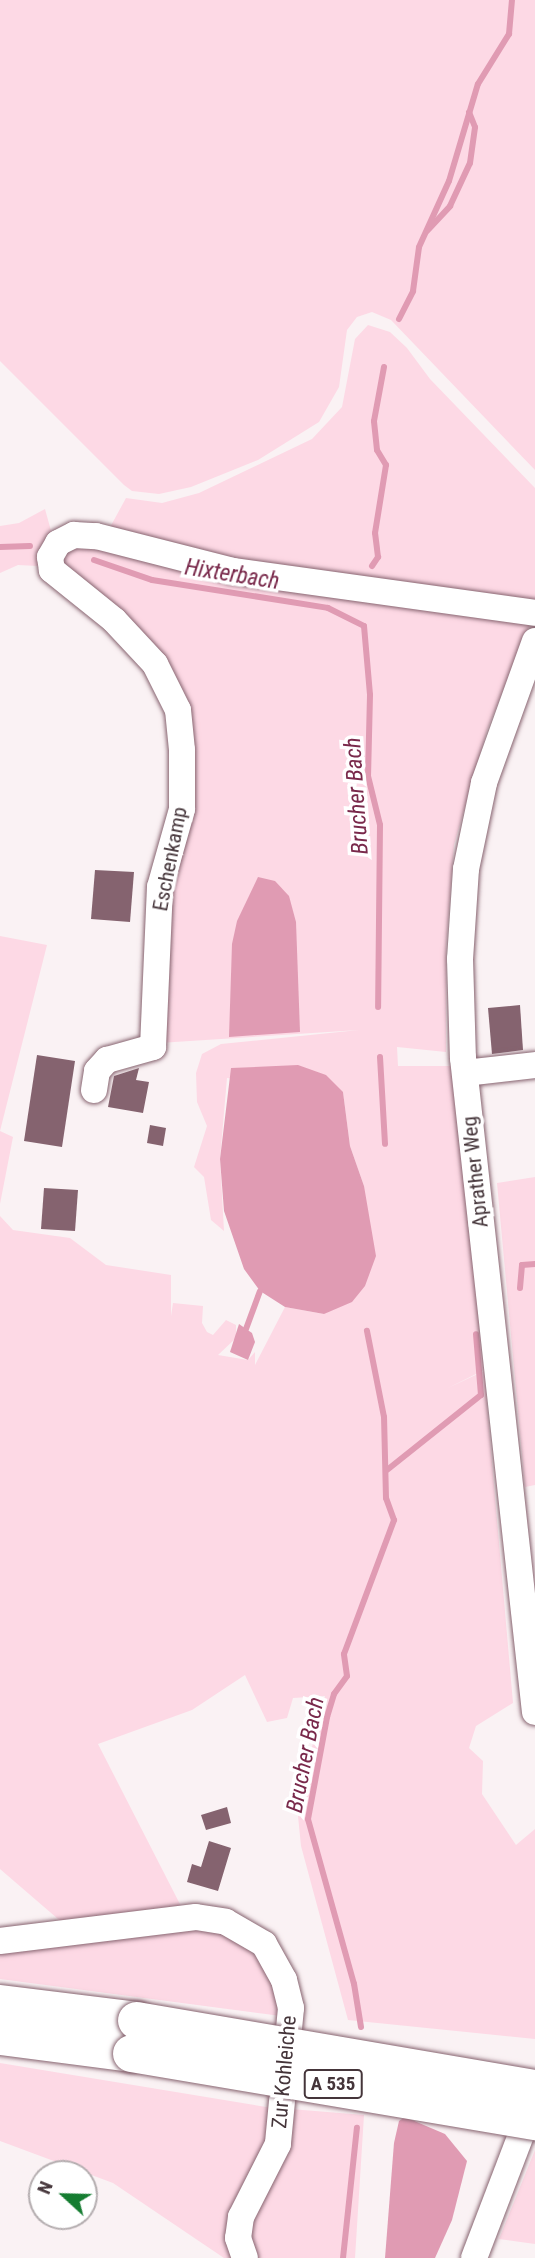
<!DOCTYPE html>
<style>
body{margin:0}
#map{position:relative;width:535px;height:2258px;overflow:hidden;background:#faf2f4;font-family:"Roboto Condensed",sans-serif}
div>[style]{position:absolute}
.green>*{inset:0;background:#fdd9e5}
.water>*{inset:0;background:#e09bb3}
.stream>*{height:6px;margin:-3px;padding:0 3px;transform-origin:3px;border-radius:3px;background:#e09bb3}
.building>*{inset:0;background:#85636f}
.roads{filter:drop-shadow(0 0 2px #876470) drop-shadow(0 0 2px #876470)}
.minor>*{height:26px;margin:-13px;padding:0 13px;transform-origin:13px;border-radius:13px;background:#fff}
.highway>*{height:37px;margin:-18.5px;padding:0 18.5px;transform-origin:18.5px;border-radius:18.5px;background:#fff}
.bridges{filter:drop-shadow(0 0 2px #876470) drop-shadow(0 0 2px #876470)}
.highway-bridge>*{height:37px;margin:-18.5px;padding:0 18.5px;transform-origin:18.5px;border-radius:18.5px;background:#fff}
span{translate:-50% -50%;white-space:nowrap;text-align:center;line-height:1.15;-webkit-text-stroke:7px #fff;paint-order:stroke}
.shield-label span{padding:2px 5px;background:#fff;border:2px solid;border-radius:5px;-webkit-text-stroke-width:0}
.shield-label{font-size:19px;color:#45353a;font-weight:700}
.street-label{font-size:21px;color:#45353a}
.water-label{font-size:23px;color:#79294b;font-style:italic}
.north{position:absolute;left:28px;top:2160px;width:70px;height:70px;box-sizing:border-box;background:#fff;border:2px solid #b5aeb0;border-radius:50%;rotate:292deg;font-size:19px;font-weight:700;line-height:28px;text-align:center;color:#45353a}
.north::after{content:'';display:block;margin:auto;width:24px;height:32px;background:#157d31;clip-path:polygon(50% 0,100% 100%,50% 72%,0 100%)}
</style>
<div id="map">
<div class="green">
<i style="clip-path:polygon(0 0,535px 0,535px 470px,391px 320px,372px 312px,357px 317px,347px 330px,339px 387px,319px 422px,258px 460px,191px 487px,159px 494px,132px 491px,124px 485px,0 361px)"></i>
<i style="clip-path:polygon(368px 325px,390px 332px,407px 348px,430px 379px,535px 488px,535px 604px,311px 575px,108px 531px,126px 498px,162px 503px,199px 493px,312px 439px,342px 407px,355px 339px)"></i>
<i style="clip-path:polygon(45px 509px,53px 538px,37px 566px,18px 565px,0 573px,0 526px,19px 523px)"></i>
<i style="clip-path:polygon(83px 543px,532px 619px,487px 730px,454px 845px,446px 946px,446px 1052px,397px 1047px,398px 1066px,454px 1066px,484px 1370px,448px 1388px,484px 1371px,513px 1703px,476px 1726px,469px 1748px,483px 1761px,482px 1794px,516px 1845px,535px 1829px,535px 2039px,348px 2020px,301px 1846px,297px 1806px,325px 1696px,293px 1698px,287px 1718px,267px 1722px,245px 1675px,192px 1710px,98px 1744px,184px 1912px,65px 1925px,0 1869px,0 1216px,13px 1230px,70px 1238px,106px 1265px,171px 1275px,171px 1316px,173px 1303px,203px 1306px,202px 1323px,207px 1332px,213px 1335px,226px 1320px,236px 1325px,236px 1338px,218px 1355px,248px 1360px,255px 1352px,255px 1365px,285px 1307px,324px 1314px,364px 1186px,350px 1146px,343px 1092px,227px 1078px,220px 1159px,224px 1231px,211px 1220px,204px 1177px,194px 1167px,207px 1126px,197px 1102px,196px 1073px,202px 1054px,221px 1044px,359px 1030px,159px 1043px,189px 708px,63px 563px,69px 546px)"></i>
<i style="clip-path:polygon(0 936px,47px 945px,0 1131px,13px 1137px,0 1204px)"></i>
<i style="clip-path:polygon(535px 1177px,535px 1485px,525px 1487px,497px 1183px)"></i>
<i style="clip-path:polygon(175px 1927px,230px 1934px,265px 1964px,281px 2016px,0 1979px,0 1946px)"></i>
<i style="clip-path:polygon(0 2063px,266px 2107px,364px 2115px,355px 2258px,224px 2258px,113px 2183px,0 2141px)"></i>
<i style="clip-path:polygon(535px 2150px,535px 2244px,499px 2239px)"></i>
</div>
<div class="water">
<i style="clip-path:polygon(258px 877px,275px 881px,289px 896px,296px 922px,300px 1032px,229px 1037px,232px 944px,237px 921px)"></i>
<i style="clip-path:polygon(298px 1065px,326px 1075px,343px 1092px,350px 1146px,364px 1186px,376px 1256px,365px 1286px,352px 1302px,324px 1314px,285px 1307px,260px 1291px,244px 1269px,224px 1211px,220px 1159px,231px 1068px)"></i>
<i style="clip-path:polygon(239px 1324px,252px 1333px,255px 1342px,248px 1360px,230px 1352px)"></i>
<i style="clip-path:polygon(405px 2117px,445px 2134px,467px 2161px,452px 2220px,435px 2258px,385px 2258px,394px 2143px,399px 2121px)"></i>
</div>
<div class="stream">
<i style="left:427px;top:231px;width:34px;rotate:-47deg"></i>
<i style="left:450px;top:206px;width:47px;rotate:-65.1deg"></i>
<i style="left:470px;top:163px;width:36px;rotate:-82deg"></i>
<i style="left:475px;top:127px;width:16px;rotate:-112deg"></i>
<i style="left:399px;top:319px;width:31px;rotate:-63deg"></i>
<i style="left:413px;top:291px;width:44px;rotate:-82.2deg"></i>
<i style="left:419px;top:247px;width:72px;rotate:-65.6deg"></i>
<i style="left:449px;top:181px;width:101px;rotate:-73.4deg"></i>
<i style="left:478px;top:84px;width:59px;rotate:-58.2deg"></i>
<i style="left:509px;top:34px;width:34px;rotate:-85deg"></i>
<i style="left:0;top:547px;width:30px;rotate:-2deg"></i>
<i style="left:94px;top:560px;width:61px;rotate:19deg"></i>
<i style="left:152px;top:580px;width:178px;rotate:9deg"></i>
<i style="left:328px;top:608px;width:40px;rotate:26.6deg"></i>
<i style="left:364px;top:626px;width:69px;rotate:85deg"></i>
<i style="left:370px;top:695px;width:81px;rotate:91.4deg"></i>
<i style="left:368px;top:776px;width:50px;rotate:76.2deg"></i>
<i style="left:380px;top:825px;width:182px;rotate:90.6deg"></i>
<i style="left:372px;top:566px;width:11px;rotate:-56deg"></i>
<i style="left:378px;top:557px;width:24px;rotate:-97deg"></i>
<i style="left:375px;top:533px;width:69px;rotate:-80.8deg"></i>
<i style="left:386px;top:465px;width:17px;rotate:-121deg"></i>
<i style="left:377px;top:450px;width:29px;rotate:-96deg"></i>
<i style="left:374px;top:421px;width:55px;rotate:-79.5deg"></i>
<i style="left:380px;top:1057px;width:87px;rotate:86.7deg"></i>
<i style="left:520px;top:1288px;width:23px;rotate:-85deg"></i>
<i style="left:522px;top:1265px;width:13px;rotate:-4deg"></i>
<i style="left:246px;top:1329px;width:40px;rotate:-69.8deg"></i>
<i style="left:387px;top:1470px;width:120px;rotate:-38.6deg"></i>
<i style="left:481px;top:1395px;width:61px;rotate:-94.7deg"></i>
<i style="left:361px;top:2027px;width:44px;rotate:-99.2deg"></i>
<i style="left:354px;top:1984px;width:171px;rotate:-105.6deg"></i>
<i style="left:308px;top:1819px;width:104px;rotate:-79.4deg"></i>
<i style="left:327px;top:1717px;width:24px;rotate:-73deg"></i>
<i style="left:334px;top:1694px;width:22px;rotate:-54deg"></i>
<i style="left:347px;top:1676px;width:22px;rotate:-98deg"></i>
<i style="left:344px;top:1654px;width:143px;rotate:-69.5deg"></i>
<i style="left:394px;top:1520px;width:23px;rotate:-110deg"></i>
<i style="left:386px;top:1498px;width:81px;rotate:-91.4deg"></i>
<i style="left:384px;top:1417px;width:88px;rotate:-101.2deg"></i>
<i style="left:343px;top:2258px;width:131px;rotate:-83.9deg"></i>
</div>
<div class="building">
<i style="clip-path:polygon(95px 870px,134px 872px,130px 922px,91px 919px)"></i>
<i style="clip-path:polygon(520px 1005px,523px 1050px,492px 1054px,488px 1008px)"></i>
<i style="clip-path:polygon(37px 1055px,75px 1061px,62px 1147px,24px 1141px)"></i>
<i style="clip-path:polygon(139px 1068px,136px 1080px,149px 1082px,143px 1113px,108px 1107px,114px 1076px)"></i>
<i style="clip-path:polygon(150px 1125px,166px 1128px,163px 1146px,147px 1143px)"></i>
<i style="clip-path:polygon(44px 1188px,78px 1190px,75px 1231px,41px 1229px)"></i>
<i style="clip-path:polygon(227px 1807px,231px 1823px,206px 1830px,201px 1815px)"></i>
<i style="clip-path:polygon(209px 1841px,231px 1848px,218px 1891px,187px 1882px,192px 1864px,201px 1867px)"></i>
</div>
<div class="roads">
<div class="minor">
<i style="left:535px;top:641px;width:151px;rotate:109.8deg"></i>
<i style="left:484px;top:783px;width:88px;rotate:101.8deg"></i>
<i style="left:466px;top:869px;width:90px;rotate:93.8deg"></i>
<i style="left:460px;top:959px;width:99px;rotate:88.3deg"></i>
<i style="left:463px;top:1058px;width:658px;rotate:83.72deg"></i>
<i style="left:465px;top:1073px;width:70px;rotate:-6.5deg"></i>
<i style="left:94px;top:1090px;width:19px;rotate:-81deg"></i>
<i style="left:97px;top:1071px;width:15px;rotate:-48deg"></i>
<i style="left:107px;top:1060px;width:48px;rotate:-15.8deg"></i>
<i style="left:153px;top:1047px;width:160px;rotate:-87.5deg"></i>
<i style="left:160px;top:887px;width:81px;rotate:-74.2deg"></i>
<i style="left:182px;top:809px;width:59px;rotate:-90deg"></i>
<i style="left:182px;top:750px;width:40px;rotate:-95.7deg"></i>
<i style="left:178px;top:710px;width:51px;rotate:-116.6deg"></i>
<i style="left:155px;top:664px;width:60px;rotate:-133deg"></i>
<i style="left:114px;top:620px;width:80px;rotate:-141.1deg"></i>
<i style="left:52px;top:570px;width:13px;rotate:-99deg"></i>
<i style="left:50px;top:557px;width:16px;rotate:-60deg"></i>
<i style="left:58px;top:543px;width:18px;rotate:-27deg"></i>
<i style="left:74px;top:535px;width:22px;rotate:3deg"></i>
<i style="left:96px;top:536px;width:141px;rotate:14.3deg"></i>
<i style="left:233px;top:571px;width:305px;rotate:7.9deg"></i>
<i style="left:0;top:1941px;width:197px;rotate:-7deg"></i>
<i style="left:196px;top:1917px;width:30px;rotate:9deg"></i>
<i style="left:226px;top:1922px;width:44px;rotate:30.1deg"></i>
<i style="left:264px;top:1944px;width:41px;rotate:60.9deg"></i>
<i style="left:284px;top:1980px;width:29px;rotate:76deg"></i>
<i style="left:291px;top:2008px;width:137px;rotate:95.5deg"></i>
<i style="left:278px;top:2144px;width:82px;rotate:116.9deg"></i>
<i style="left:241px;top:2217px;width:21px;rotate:98deg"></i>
<i style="left:238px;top:2238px;width:21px;rotate:71deg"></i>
<i style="left:474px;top:2258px;width:163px;rotate:-69.1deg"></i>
</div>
<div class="highway">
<i style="left:0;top:2003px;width:137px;rotate:7.1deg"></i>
<i style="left:0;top:2036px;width:132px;rotate:7.4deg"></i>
</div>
</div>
<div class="bridges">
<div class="highway-bridge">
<i style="left:136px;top:2020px;width:405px;rotate:9.7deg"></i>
<i style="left:131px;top:2053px;width:410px;rotate:9.6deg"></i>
</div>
</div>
<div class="shield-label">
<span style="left:333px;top:2084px">A 535</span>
</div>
<div class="street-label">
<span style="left:170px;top:859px;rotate:-79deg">Eschenkamp</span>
<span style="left:475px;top:1172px;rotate:-96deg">Aprather Weg</span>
<span style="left:284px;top:2072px;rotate:-85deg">Zur Kohleiche</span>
</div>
<div class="water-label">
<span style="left:232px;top:575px;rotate:9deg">Hixterbach</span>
<span style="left:357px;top:796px;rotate:-94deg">Brucher Bach</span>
<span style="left:306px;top:1755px;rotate:-79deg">Brucher Bach</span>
</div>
<div class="north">N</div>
</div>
